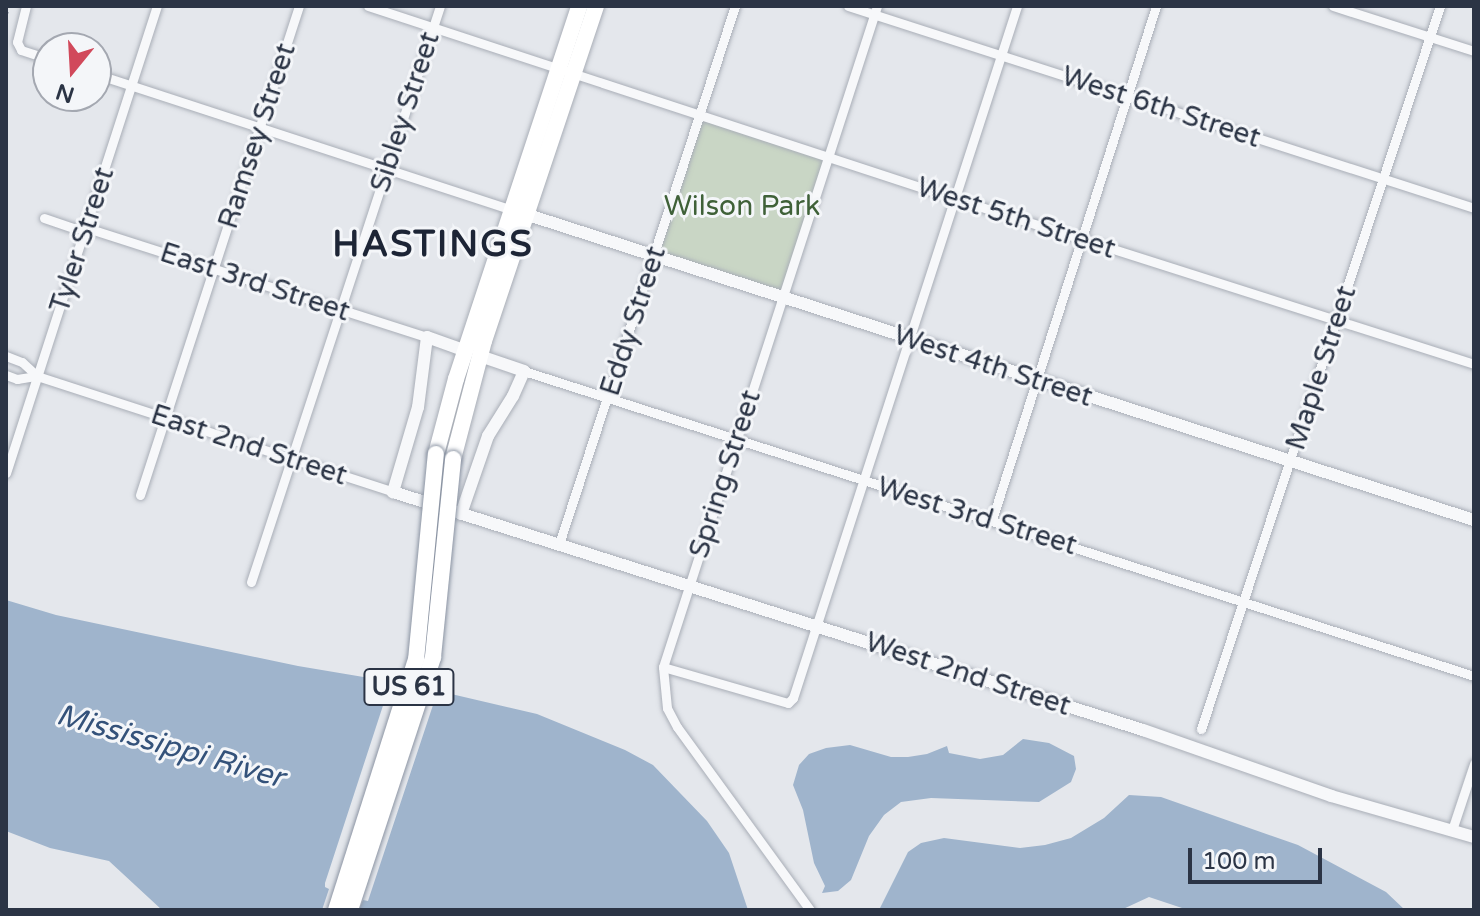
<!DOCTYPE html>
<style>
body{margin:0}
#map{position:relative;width:1480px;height:916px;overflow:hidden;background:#e4e7ec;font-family:"Varela Round",sans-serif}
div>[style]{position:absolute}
.green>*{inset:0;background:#c9d6c5}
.water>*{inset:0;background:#9fb4cc}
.pier>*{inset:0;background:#e4e7ec}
.roads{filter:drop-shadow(0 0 2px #a9aeb7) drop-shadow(0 0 2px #a9aeb7)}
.minor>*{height:9px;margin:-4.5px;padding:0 4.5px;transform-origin:4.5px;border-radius:4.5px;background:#f7f8fa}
.tertiary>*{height:12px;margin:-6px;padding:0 6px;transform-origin:6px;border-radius:6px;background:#f7f8fa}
.trunk>*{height:16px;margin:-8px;padding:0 8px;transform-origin:8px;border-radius:8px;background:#fff}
.rail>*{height:3px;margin-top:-1.5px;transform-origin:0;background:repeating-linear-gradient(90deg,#7d8696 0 4px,transparent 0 12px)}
.bridges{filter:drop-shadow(0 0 2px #8b94a3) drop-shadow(0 0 2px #8b94a3)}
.trunk-bridge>*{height:16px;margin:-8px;padding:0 8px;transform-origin:8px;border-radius:8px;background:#fff}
span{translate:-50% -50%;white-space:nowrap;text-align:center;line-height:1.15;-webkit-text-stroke:6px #f4f6f9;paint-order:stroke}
.shield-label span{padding:2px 6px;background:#f4f6f9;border:2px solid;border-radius:6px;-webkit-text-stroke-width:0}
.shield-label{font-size:26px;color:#2b3445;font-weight:700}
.street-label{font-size:28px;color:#2b3445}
.park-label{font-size:28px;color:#3f6138}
.water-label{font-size:30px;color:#34527a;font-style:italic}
.district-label{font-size:36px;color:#1d2536;font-weight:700;letter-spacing:2px}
.frame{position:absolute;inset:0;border:8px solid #2b3445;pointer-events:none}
.north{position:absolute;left:32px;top:32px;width:80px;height:80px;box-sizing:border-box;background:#f4f6f9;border:2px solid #a4a8b1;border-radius:50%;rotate:198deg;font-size:22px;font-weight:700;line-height:32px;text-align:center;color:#2b3445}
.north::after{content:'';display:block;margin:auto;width:28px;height:36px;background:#d1495b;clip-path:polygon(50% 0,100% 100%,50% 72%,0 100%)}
.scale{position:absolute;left:1188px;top:848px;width:134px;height:36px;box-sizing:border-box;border:4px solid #2b3445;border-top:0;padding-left:10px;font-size:24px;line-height:28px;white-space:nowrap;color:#2b3445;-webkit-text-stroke:6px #f4f6f9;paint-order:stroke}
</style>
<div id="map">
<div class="green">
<i style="clip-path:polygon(701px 115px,828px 157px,782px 297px,655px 257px)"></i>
</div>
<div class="water">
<i style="clip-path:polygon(6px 600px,56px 615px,298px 666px,417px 686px,537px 714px,625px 750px,653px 765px,707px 821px,729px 853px,748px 910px,162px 910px,109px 861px,50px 848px,6px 831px)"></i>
<i style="clip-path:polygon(1023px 739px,1049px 743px,1074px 756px,1076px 769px,1071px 782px,1039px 802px,931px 798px,901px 802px,884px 815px,869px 836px,851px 880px,838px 891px,822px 893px,825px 886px,814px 863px,803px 810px,793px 785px,799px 765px,809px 754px,826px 748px,850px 745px,891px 757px,908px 757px,927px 754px,947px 746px,949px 753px,980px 759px,1003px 755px)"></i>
<i style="clip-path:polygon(1129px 795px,1161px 797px,1298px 845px,1386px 892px,1405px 910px,1188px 910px,1149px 897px,1121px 910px,879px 910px,908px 852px,921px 843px,944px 838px,1020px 848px,1045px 845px,1071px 838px,1104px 818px)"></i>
</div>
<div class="pier">
<i style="clip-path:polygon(392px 678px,439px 687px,368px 901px,363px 900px,359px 910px,322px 910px,329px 889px,325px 887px,325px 883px)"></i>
</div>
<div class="roads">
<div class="minor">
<i style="left:26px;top:6px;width:37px;rotate:104deg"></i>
<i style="left:17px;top:42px;width:9px;rotate:63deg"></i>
<i style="left:21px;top:50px;width:28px;rotate:18deg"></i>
<i style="left:368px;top:6px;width:616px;rotate:18.17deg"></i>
<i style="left:953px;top:198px;width:547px;rotate:17.67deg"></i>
<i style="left:848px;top:6px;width:658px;rotate:17.88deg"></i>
<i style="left:1333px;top:6px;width:148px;rotate:17.7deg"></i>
<i style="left:96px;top:74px;width:438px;rotate:18.1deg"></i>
<i style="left:44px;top:218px;width:31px;rotate:19deg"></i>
<i style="left:73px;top:228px;width:14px"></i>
<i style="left:87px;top:228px;width:357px;rotate:17.8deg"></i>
<i style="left:6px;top:356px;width:17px;rotate:21deg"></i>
<i style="left:22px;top:362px;width:21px;rotate:43deg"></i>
<i style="left:37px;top:376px;width:374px;rotate:18deg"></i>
<i style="left:524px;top:371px;width:998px;rotate:17.8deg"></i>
<i style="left:6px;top:375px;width:12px;rotate:20deg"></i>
<i style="left:17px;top:379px;width:20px;rotate:-9deg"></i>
<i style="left:6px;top:473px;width:491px;rotate:-72.1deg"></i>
<i style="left:140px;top:495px;width:514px;rotate:-71.99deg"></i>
<i style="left:992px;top:520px;width:540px;rotate:-72.3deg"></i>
<i style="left:559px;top:544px;width:566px;rotate:-71.89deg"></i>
<i style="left:251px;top:582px;width:606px;rotate:-71.83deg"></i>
<i style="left:663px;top:667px;width:130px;rotate:16.1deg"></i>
<i style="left:788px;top:703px;width:7px;rotate:-45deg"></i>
<i style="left:793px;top:698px;width:727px;rotate:-72.06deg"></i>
<i style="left:1201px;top:729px;width:761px;rotate:-71.71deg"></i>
<i style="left:1452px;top:830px;width:70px;rotate:-71.6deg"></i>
<i style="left:810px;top:910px;width:226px;rotate:-126deg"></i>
<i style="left:677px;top:727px;width:21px;rotate:-118deg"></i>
<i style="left:667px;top:708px;width:41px;rotate:-95.6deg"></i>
<i style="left:663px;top:667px;width:695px;rotate:-72.06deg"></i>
</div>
<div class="tertiary">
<i style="left:519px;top:212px;width:1003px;rotate:17.88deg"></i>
<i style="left:466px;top:351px;width:41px;rotate:-160.3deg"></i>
<i style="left:427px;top:337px;width:71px;rotate:97.3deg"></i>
<i style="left:418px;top:407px;width:89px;rotate:106.4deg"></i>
<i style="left:393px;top:492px;width:787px;rotate:17.61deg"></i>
<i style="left:1143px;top:730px;width:199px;rotate:19.3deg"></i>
<i style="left:1331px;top:796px;width:149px;rotate:16deg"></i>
<i style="left:461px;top:514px;width:83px;rotate:-70.9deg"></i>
<i style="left:488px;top:436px;width:47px;rotate:-58deg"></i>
<i style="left:513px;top:396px;width:27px;rotate:-66deg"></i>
<i style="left:524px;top:371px;width:46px;rotate:-161.2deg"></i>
</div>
<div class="trunk">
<i style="left:436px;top:454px;width:78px;rotate:-75.1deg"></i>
<i style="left:456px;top:379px;width:393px;rotate:-71.7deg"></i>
<i style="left:453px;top:459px;width:122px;rotate:-75.3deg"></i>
<i style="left:484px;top:341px;width:353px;rotate:-71.5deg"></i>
</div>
</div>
<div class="rail">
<i style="left:6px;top:15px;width:9px;rotate:-72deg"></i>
</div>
<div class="bridges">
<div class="trunk-bridge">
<i style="left:336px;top:910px;width:262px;rotate:-72.3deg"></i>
<i style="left:416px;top:660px;width:207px;rotate:-84.5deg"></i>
<i style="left:350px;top:910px;width:266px;rotate:-71.8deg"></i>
<i style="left:433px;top:657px;width:199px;rotate:-84.2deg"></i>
</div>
</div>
<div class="shield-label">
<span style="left:409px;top:687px">US 61</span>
</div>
<div class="street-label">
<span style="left:1161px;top:107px;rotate:18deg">West 6th Street</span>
<span style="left:405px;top:112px;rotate:-72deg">Sibley Street</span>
<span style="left:257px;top:136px;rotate:-72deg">Ramsey Street</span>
<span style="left:1016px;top:218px;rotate:18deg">West 5th Street</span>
<span style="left:82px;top:240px;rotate:-72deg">Tyler Street</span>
<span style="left:255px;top:282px;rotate:18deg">East 3rd Street</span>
<span style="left:633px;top:321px;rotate:-72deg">Eddy Street</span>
<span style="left:993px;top:366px;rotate:18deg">West 4th Street</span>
<span style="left:1321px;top:368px;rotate:-72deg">Maple Street</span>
<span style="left:249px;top:445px;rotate:18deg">East 2nd Street</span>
<span style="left:725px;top:474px;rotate:-72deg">Spring Street</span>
<span style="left:977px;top:516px;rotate:17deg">West 3rd Street</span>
<span style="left:968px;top:674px;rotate:18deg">West 2nd Street</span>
</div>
<div class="park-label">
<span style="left:742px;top:206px">Wilson Park</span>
</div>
<div class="water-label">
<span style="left:170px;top:747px;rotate:16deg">Mississippi River</span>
</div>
<div class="district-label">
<span style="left:433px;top:245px">HASTINGS</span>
</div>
<div class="frame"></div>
<div class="north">N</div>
<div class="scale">100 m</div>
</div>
